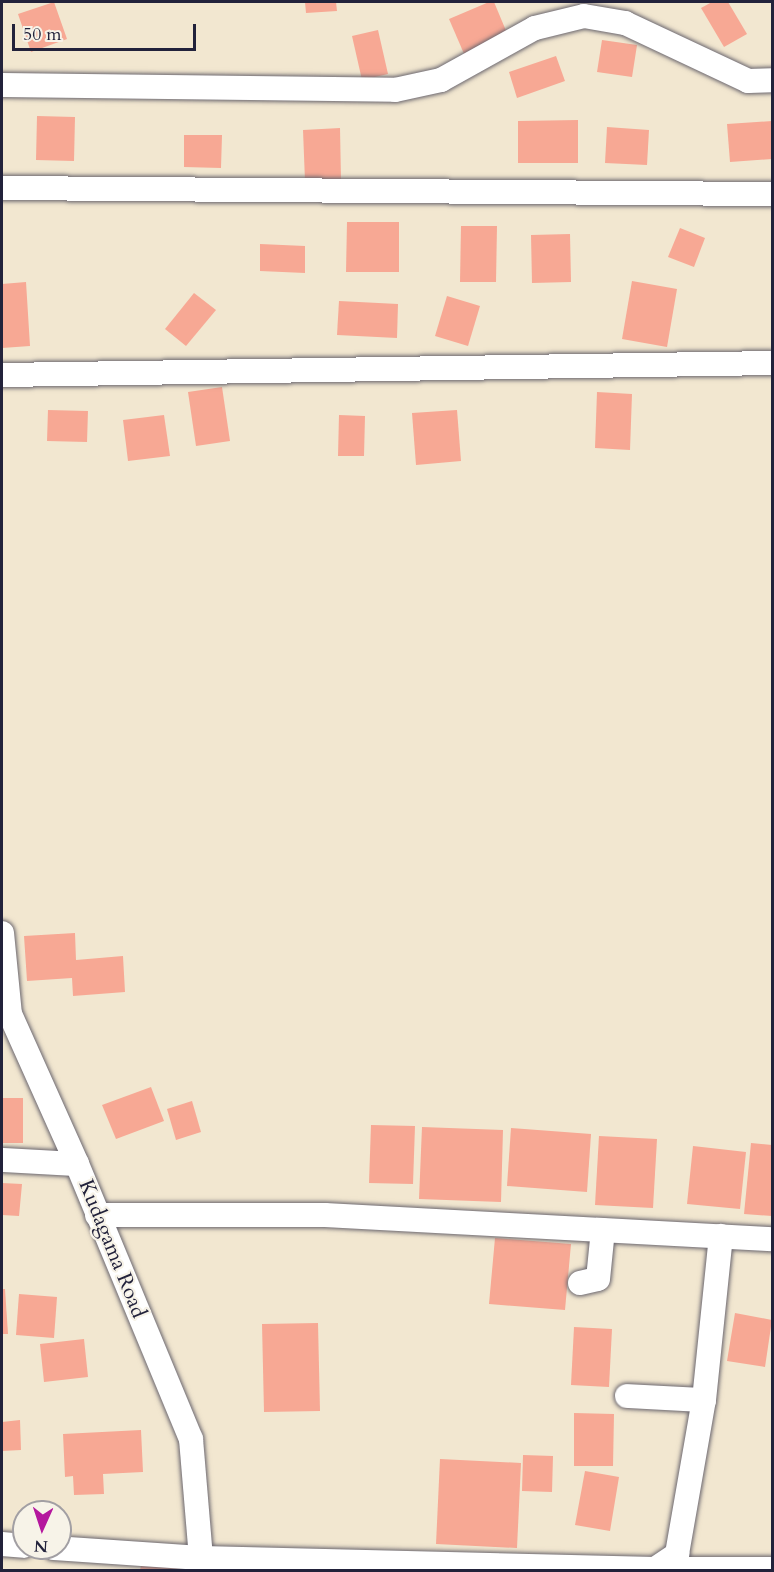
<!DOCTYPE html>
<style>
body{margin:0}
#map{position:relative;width:774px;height:1572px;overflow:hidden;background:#f2e7d0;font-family:Cardo,serif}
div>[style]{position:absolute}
.building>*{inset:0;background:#f7a894}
.roads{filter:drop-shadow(0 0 2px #6b676f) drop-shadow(0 0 2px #6b676f)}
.street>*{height:24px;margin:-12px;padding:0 12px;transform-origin:12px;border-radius:12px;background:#fff}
span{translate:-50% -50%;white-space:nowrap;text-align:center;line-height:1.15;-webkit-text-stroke:4.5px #f7f3e8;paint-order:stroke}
.street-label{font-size:21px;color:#22223b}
.frame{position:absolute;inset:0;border:3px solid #22223b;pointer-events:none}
.north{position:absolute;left:12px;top:1500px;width:60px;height:60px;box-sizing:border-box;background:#f7f3e8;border:2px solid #a29fa3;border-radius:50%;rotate:183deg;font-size:16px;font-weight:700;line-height:24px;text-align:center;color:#22223b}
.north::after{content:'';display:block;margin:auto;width:21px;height:27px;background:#b5179e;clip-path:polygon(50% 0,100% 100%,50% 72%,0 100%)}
.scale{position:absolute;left:12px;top:24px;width:184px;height:27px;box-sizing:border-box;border:3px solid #22223b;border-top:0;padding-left:8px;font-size:18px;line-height:21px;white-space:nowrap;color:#22223b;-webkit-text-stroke:4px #f7f3e8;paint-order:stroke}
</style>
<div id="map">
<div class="building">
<i style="clip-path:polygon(54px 2px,67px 39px,31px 52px,18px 14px)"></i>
<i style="clip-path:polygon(305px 2px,336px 2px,337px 11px,306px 13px)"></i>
<i style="clip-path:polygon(489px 2px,494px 2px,512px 45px,468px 63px,449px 19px)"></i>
<i style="clip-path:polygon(712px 2px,728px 2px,747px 34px,724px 47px,701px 8px)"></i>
<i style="clip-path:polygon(378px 30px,388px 74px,362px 80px,352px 36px)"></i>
<i style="clip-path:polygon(602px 40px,637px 45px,632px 77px,597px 72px)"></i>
<i style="clip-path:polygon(556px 56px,565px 81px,517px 98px,509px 72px)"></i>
<i style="clip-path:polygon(37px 116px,75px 117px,74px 161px,36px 160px)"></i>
<i style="clip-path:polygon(578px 120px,578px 163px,518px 163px,518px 121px)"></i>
<i style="clip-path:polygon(772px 121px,772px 159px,730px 162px,727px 124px)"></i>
<i style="clip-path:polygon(607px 127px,649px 130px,647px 165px,605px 163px)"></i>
<i style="clip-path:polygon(340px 128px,341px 180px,305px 181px,303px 130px)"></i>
<i style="clip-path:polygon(184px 135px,222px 135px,221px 168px,184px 167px)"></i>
<i style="clip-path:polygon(347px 222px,399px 222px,399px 272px,346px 272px)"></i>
<i style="clip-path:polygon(461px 226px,497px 226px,496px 282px,460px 282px)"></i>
<i style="clip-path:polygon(680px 228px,705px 238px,694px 267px,668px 257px)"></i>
<i style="clip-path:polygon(570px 234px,571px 282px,532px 283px,531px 235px)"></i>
<i style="clip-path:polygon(260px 244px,305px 246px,305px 273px,260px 271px)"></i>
<i style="clip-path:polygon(632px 281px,677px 289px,667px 347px,622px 339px)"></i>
<i style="clip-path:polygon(26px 282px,30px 346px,2px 348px,2px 284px)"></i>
<i style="clip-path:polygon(194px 293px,216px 310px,186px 346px,165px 329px)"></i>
<i style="clip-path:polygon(447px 296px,480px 306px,468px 346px,435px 336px)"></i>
<i style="clip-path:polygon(339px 301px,398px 304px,397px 338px,337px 335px)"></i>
<i style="clip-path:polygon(222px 387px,230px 441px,196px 446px,188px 392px)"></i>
<i style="clip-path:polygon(597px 392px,632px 394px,630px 450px,595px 448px)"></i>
<i style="clip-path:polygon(48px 410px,88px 411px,87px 442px,47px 441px)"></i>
<i style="clip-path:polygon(457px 410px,461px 461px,416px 465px,412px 413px)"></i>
<i style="clip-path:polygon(164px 415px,170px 456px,128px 461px,123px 420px)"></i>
<i style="clip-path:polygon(339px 415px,365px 416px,364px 456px,338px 456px)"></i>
<i style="clip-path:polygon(75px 933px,76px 960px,123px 956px,125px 992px,73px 996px,72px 978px,27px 981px,24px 936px)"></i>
<i style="clip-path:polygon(151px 1087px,164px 1121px,116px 1139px,102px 1105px)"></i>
<i style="clip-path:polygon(2px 1098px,23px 1098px,23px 1143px,2px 1143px)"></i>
<i style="clip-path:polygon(192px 1101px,201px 1132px,176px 1140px,167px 1109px)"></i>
<i style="clip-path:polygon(371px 1125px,415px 1126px,413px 1184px,369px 1183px)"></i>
<i style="clip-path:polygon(422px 1127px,503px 1130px,501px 1202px,419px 1199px)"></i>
<i style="clip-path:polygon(511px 1128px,591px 1134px,587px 1192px,507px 1186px)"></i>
<i style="clip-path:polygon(599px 1136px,657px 1139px,653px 1208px,595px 1205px)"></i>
<i style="clip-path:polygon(751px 1143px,772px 1145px,772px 1216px,744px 1214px)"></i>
<i style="clip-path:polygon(693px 1146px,746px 1152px,740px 1209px,687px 1204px)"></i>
<i style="clip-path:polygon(2px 1183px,22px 1184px,19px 1216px,2px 1215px)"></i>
<i style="clip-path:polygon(495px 1238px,571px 1244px,565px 1310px,489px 1304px)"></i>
<i style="clip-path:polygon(2px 1289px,5px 1289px,8px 1334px,2px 1334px)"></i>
<i style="clip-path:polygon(19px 1294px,57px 1297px,54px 1338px,16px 1335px)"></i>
<i style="clip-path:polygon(735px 1313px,772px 1320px,765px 1367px,727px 1361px)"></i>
<i style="clip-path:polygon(318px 1323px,320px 1411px,264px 1412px,262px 1324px)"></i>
<i style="clip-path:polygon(574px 1327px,612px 1329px,609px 1387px,571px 1385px)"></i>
<i style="clip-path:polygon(84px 1339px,88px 1377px,44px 1382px,40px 1344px)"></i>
<i style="clip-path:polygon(574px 1413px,614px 1414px,613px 1466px,574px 1466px)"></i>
<i style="clip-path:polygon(20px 1420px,21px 1450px,2px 1451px,2px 1422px)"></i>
<i style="clip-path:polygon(141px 1430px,143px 1472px,103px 1474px,104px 1494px,74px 1495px,73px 1476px,65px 1477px,63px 1434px)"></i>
<i style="clip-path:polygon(523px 1455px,553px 1456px,552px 1492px,522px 1491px)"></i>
<i style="clip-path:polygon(440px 1459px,521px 1463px,517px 1548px,436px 1544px)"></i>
<i style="clip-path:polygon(585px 1471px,619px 1477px,610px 1531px,575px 1525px)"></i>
<i style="clip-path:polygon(141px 1566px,180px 1567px,180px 1570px,140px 1570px)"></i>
</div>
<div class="roads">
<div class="street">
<i style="left:2px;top:85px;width:393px;rotate:0.7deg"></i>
<i style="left:395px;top:90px;width:47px;rotate:-12.3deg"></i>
<i style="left:441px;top:80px;width:107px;rotate:-29deg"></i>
<i style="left:535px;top:28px;width:50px;rotate:-13.8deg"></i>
<i style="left:584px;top:16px;width:42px;rotate:9.7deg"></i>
<i style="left:625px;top:23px;width:136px;rotate:25.2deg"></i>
<i style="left:748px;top:81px;width:24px;rotate:-2deg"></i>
<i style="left:2px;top:188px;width:770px;rotate:0.45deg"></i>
<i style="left:2px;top:375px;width:770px;rotate:-0.89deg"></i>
<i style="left:2px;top:933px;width:81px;rotate:84.4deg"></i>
<i style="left:10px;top:1014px;width:164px;rotate:65.9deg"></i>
<i style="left:77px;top:1164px;width:298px;rotate:67.5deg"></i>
<i style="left:191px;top:1439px;width:131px;rotate:85.2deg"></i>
<i style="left:2px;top:1160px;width:75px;rotate:3.1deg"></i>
<i style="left:97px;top:1215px;width:228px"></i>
<i style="left:325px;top:1215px;width:448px;rotate:3.1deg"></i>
<i style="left:580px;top:1283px;width:18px;rotate:-13deg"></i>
<i style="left:598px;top:1279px;width:49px;rotate:-84.2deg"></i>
<i style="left:627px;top:1396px;width:77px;rotate:3deg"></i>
<i style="left:2px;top:1544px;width:22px;rotate:5deg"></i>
<i style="left:54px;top:1548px;width:147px;rotate:3.9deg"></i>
<i style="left:201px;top:1558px;width:454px;rotate:1.4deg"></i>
<i style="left:655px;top:1569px;width:27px;rotate:-34deg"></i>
<i style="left:677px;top:1554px;width:156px;rotate:-80.1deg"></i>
<i style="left:704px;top:1400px;width:165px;rotate:-84.1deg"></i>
<i style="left:655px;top:1569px;width:117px"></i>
</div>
</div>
<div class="street-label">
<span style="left:112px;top:1249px;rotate:68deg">Kudagama Road</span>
</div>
<div class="frame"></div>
<div class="north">N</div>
<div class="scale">50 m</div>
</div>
